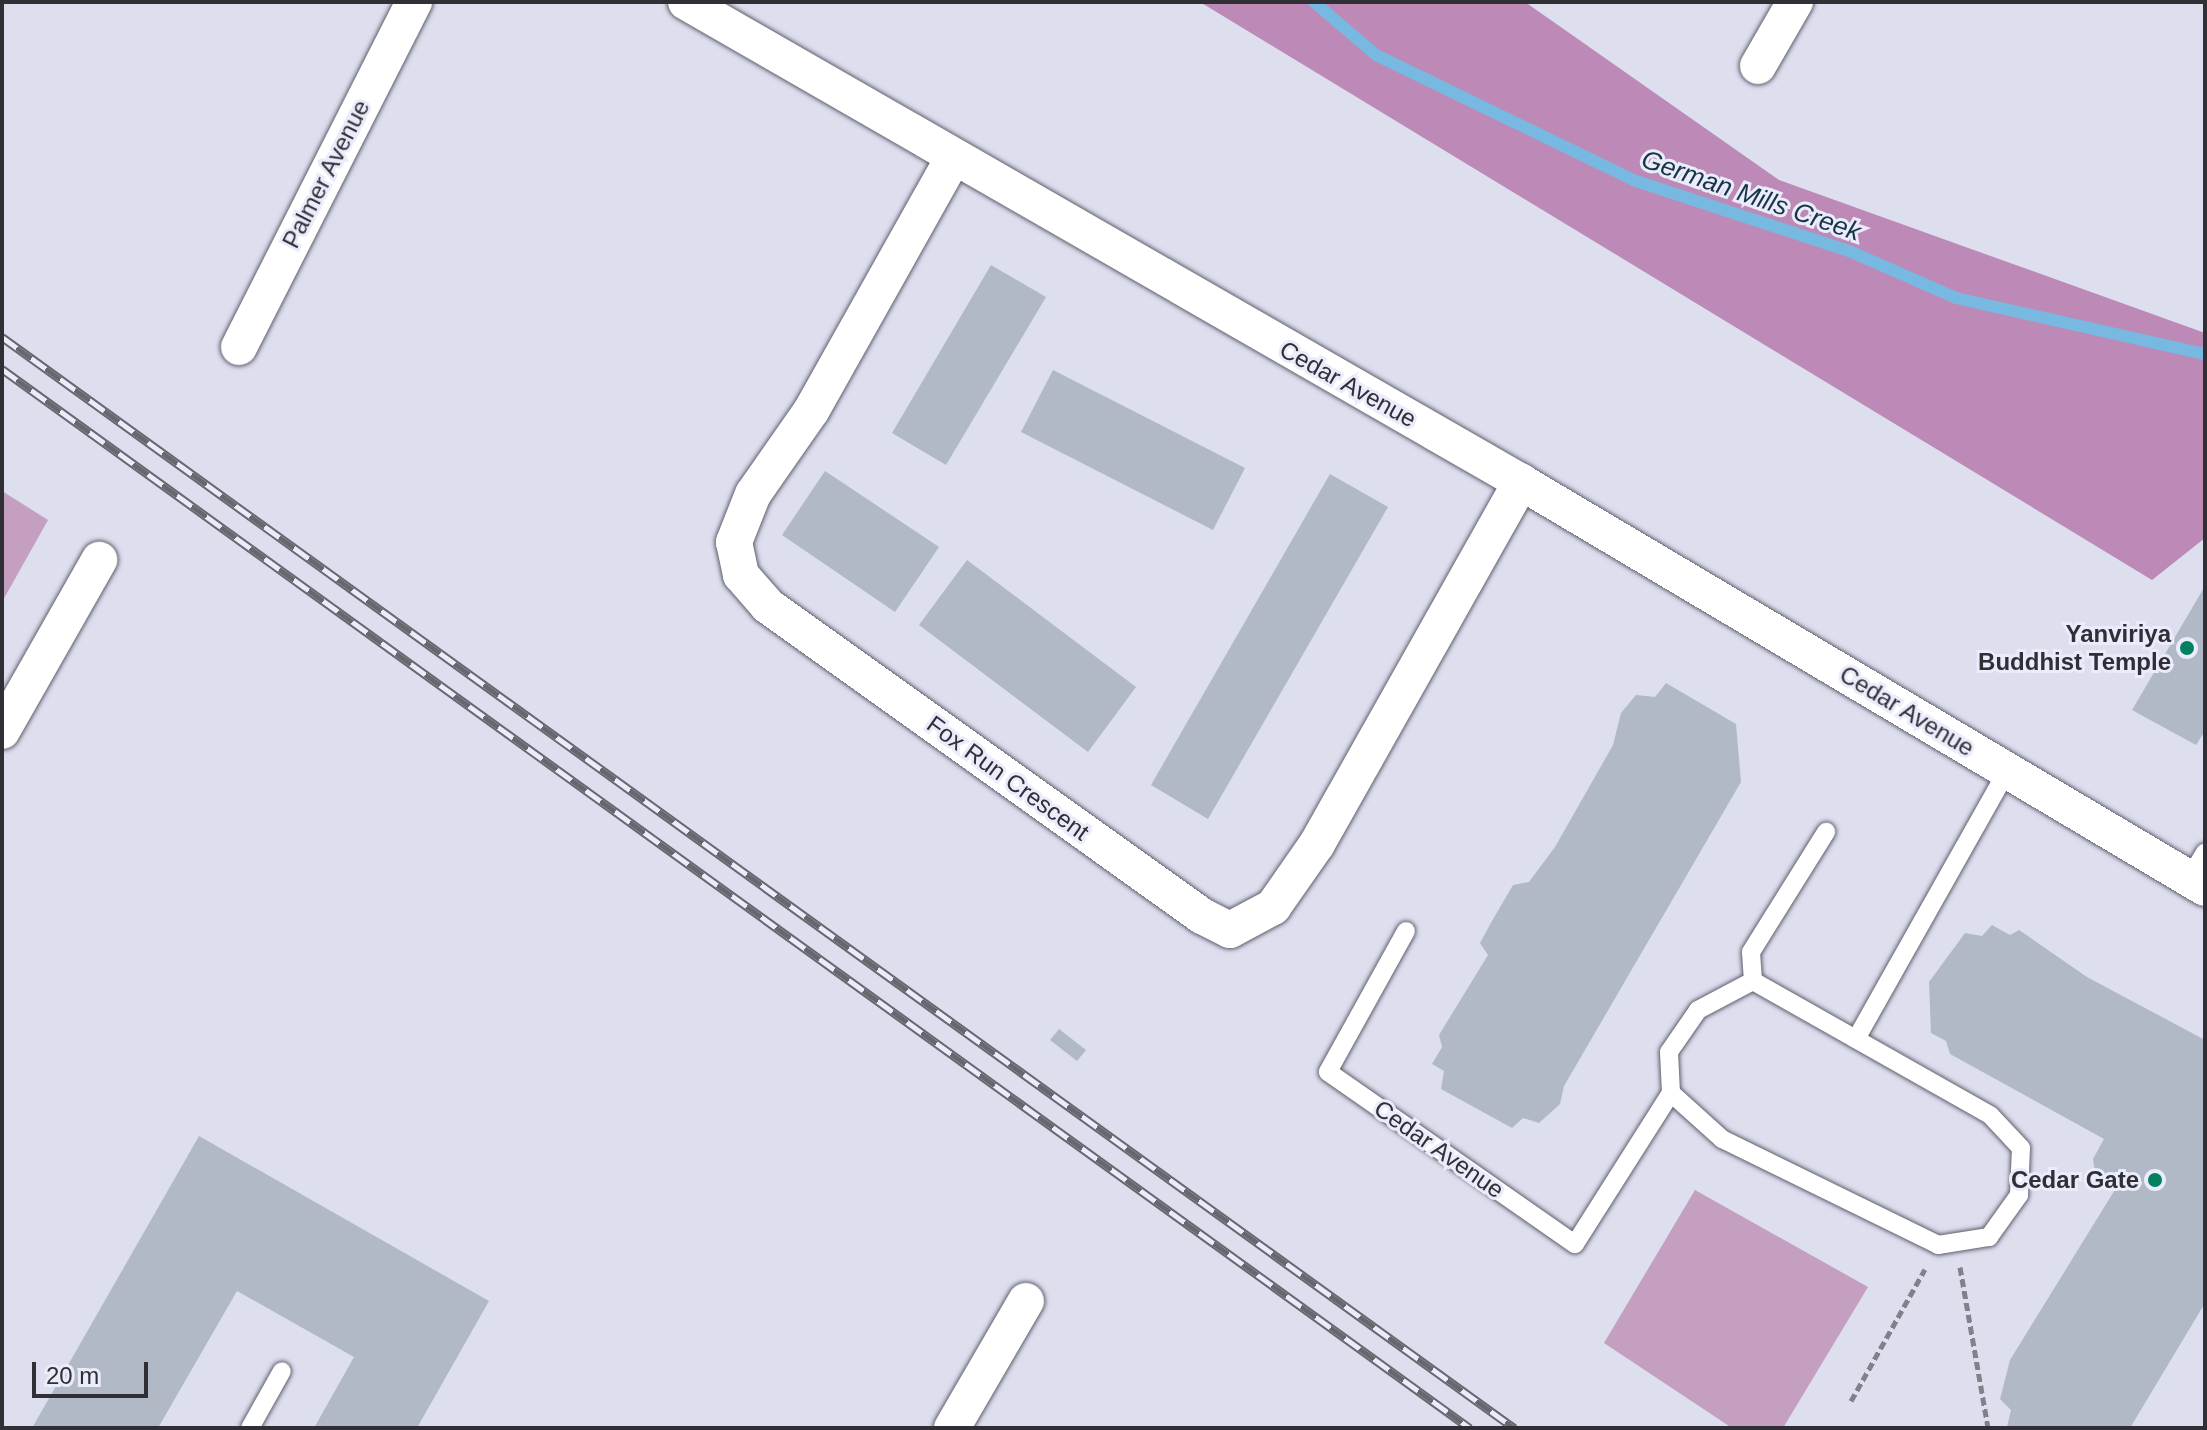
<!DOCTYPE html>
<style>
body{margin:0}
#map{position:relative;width:2207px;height:1430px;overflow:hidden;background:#dddeee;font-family:Helvetica,sans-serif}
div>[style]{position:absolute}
.green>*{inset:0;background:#c49fbf}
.forest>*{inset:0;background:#bd89b7}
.stream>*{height:12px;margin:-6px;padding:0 6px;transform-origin:6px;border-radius:6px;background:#78b9e2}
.building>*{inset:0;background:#b1b9c7}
.path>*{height:5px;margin-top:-2.5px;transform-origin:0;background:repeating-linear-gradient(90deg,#80818b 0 8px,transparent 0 12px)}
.roads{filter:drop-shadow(0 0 2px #5f5f6d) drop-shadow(0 0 2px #5f5f6d)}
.service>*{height:18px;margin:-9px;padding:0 9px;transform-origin:9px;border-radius:9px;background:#fff}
.minor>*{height:36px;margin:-18px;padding:0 18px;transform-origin:18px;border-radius:18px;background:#fff}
.rail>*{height:9px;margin-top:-4.5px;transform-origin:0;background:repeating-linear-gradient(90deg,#eaebfb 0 18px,#676770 0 36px);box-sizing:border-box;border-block:2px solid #676770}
.dots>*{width:22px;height:22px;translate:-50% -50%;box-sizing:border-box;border:4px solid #eaebfb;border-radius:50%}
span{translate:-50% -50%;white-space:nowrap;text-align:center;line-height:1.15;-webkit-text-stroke:6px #eaebfb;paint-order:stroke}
.street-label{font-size:24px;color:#2f2f35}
.poi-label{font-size:24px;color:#2f2f35;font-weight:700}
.right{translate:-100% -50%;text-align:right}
.water-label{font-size:26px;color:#163446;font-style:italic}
.frame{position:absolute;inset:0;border:4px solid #2f2f35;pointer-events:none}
.scale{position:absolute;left:32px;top:1362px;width:116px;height:36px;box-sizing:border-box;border:4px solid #2f2f35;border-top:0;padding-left:10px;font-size:24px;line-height:28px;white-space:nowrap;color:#2f2f35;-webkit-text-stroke:6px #eaebfb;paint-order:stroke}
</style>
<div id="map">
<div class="green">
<i style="clip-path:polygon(2px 491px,48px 520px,2px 602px)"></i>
<i style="clip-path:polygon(1695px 1190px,1868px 1287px,1783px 1428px,1732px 1428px,1604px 1343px)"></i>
</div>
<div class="forest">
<i style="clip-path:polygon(1200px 2px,1525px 2px,1779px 180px,2205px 333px,2205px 538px,2152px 580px)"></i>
</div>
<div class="stream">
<i style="left:1314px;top:2px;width:82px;rotate:40.5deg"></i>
<i style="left:1376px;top:55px;width:286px;rotate:25.9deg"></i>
<i style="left:1633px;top:180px;width:227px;rotate:18.2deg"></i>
<i style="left:1849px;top:251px;width:117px;rotate:23.7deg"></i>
<i style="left:1956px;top:298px;width:255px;rotate:12.7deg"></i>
</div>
<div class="building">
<i style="clip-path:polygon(991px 265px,1046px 297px,946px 465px,892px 433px)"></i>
<i style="clip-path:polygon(1053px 370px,1245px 468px,1213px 530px,1021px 432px)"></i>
<i style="clip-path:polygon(825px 471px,939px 547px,895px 612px,782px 535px)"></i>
<i style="clip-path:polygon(1330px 474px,1388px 507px,1208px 819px,1151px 785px)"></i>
<i style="clip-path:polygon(967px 560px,1136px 687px,1088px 752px,919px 625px)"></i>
<i style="clip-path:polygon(2205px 586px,2205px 731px,2196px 745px,2132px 710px)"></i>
<i style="clip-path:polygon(1666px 683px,1736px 724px,1741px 782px,1564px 1086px,1560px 1104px,1539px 1123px,1523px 1118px,1512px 1128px,1441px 1089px,1444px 1071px,1432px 1064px,1442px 1047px,1439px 1035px,1488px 955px,1480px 943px,1492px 921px,1513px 885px,1529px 882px,1555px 847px,1613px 745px,1621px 713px,1636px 695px,1655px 697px)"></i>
<i style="clip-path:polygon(1992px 925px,2010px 935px,2019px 930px,2087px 977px,2205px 1040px,2205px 1303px,2130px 1428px,2007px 1427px,2011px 1410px,2000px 1399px,2010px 1360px,2116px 1188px,2095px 1172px,2093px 1159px,2104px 1139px,1950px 1054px,1946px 1041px,1931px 1033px,1929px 982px,1965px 933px,1982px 936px)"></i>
<i style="clip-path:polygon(1059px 1029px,1086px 1050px,1077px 1061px,1050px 1040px)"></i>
<i style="clip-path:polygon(199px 1136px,489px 1301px,417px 1428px,314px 1428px,354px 1357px,237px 1291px,158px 1428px,32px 1428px)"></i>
</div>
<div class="path">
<i style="left:1960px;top:1267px;width:163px;rotate:80.1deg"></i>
<i style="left:1851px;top:1401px;width:151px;rotate:-60.7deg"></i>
</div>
<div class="roads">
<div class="service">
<i style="left:2189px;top:879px;width:31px;rotate:-59deg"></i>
<i style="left:1406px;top:931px;width:161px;rotate:119deg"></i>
<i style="left:1328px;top:1072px;width:301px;rotate:34.9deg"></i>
<i style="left:1575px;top:1244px;width:179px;rotate:-57.6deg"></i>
<i style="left:1671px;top:1093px;width:41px;rotate:-92.8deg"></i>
<i style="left:1669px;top:1052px;width:51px;rotate:-55.4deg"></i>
<i style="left:1698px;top:1010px;width:62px;rotate:-27.8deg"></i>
<i style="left:1753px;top:981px;width:29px;rotate:-94deg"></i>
<i style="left:1751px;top:952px;width:142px;rotate:-58deg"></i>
<i style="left:1856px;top:1039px;width:308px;rotate:-60.6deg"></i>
<i style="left:1671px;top:1093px;width:69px;rotate:42deg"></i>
<i style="left:1722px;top:1139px;width:241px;rotate:26.1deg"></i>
<i style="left:1938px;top:1245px;width:52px;rotate:-8.9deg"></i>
<i style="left:1989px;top:1237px;width:52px;rotate:-54.5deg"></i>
<i style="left:2019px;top:1195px;width:47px;rotate:-87.6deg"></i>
<i style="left:2021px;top:1148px;width:45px;rotate:-133.2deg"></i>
<i style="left:1990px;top:1115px;width:272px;rotate:-150.5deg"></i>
<i style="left:250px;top:1428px;width:65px;rotate:-60.7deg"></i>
</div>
<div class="minor">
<i style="left:686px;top:2px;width:963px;rotate:29.89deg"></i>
<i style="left:1521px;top:482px;width:795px;rotate:30.69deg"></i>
<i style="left:1758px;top:66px;width:74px;rotate:-60deg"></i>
<i style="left:952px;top:160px;width:288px;rotate:119.3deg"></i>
<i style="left:811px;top:411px;width:101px;rotate:124.9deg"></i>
<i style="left:753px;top:494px;width:52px;rotate:111.6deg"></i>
<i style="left:734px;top:542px;width:34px;rotate:78deg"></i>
<i style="left:741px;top:575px;width:41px;rotate:48.9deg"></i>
<i style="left:768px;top:606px;width:533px;rotate:35.54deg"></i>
<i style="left:1202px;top:916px;width:31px;rotate:27deg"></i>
<i style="left:1230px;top:930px;width:49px;rotate:-28.1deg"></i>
<i style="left:1273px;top:907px;width:77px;rotate:-55.1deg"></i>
<i style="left:1317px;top:844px;width:416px;rotate:-60.6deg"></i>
<i style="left:239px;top:347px;width:387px;rotate:-63.1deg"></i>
<i style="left:2px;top:731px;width:197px;rotate:-60.4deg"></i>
<i style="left:952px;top:1428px;width:147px;rotate:-59.8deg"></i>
</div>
</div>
<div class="rail">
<i style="left:2px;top:337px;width:1865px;rotate:35.81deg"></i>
<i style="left:2px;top:369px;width:1810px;rotate:35.81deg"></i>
</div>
<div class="dots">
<i style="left:2187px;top:648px;background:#03805f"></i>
<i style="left:2155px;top:1180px;background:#03805f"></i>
</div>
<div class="street-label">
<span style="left:326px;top:174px;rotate:-63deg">Palmer Avenue</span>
<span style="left:1348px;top:384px;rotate:29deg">Cedar Avenue</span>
<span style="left:1907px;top:711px;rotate:31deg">Cedar Avenue</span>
<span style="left:1008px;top:778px;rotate:36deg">Fox Run Crescent</span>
<span style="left:1439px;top:1149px;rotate:35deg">Cedar Avenue</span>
</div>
<div class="poi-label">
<span class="right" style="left:2171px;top:648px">Yanviriya<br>Buddhist Temple</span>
<span class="right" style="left:2139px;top:1180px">Cedar Gate</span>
</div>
<div class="water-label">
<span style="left:1751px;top:196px;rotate:19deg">German Mills Creek</span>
</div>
<div class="frame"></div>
<div class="scale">20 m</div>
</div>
